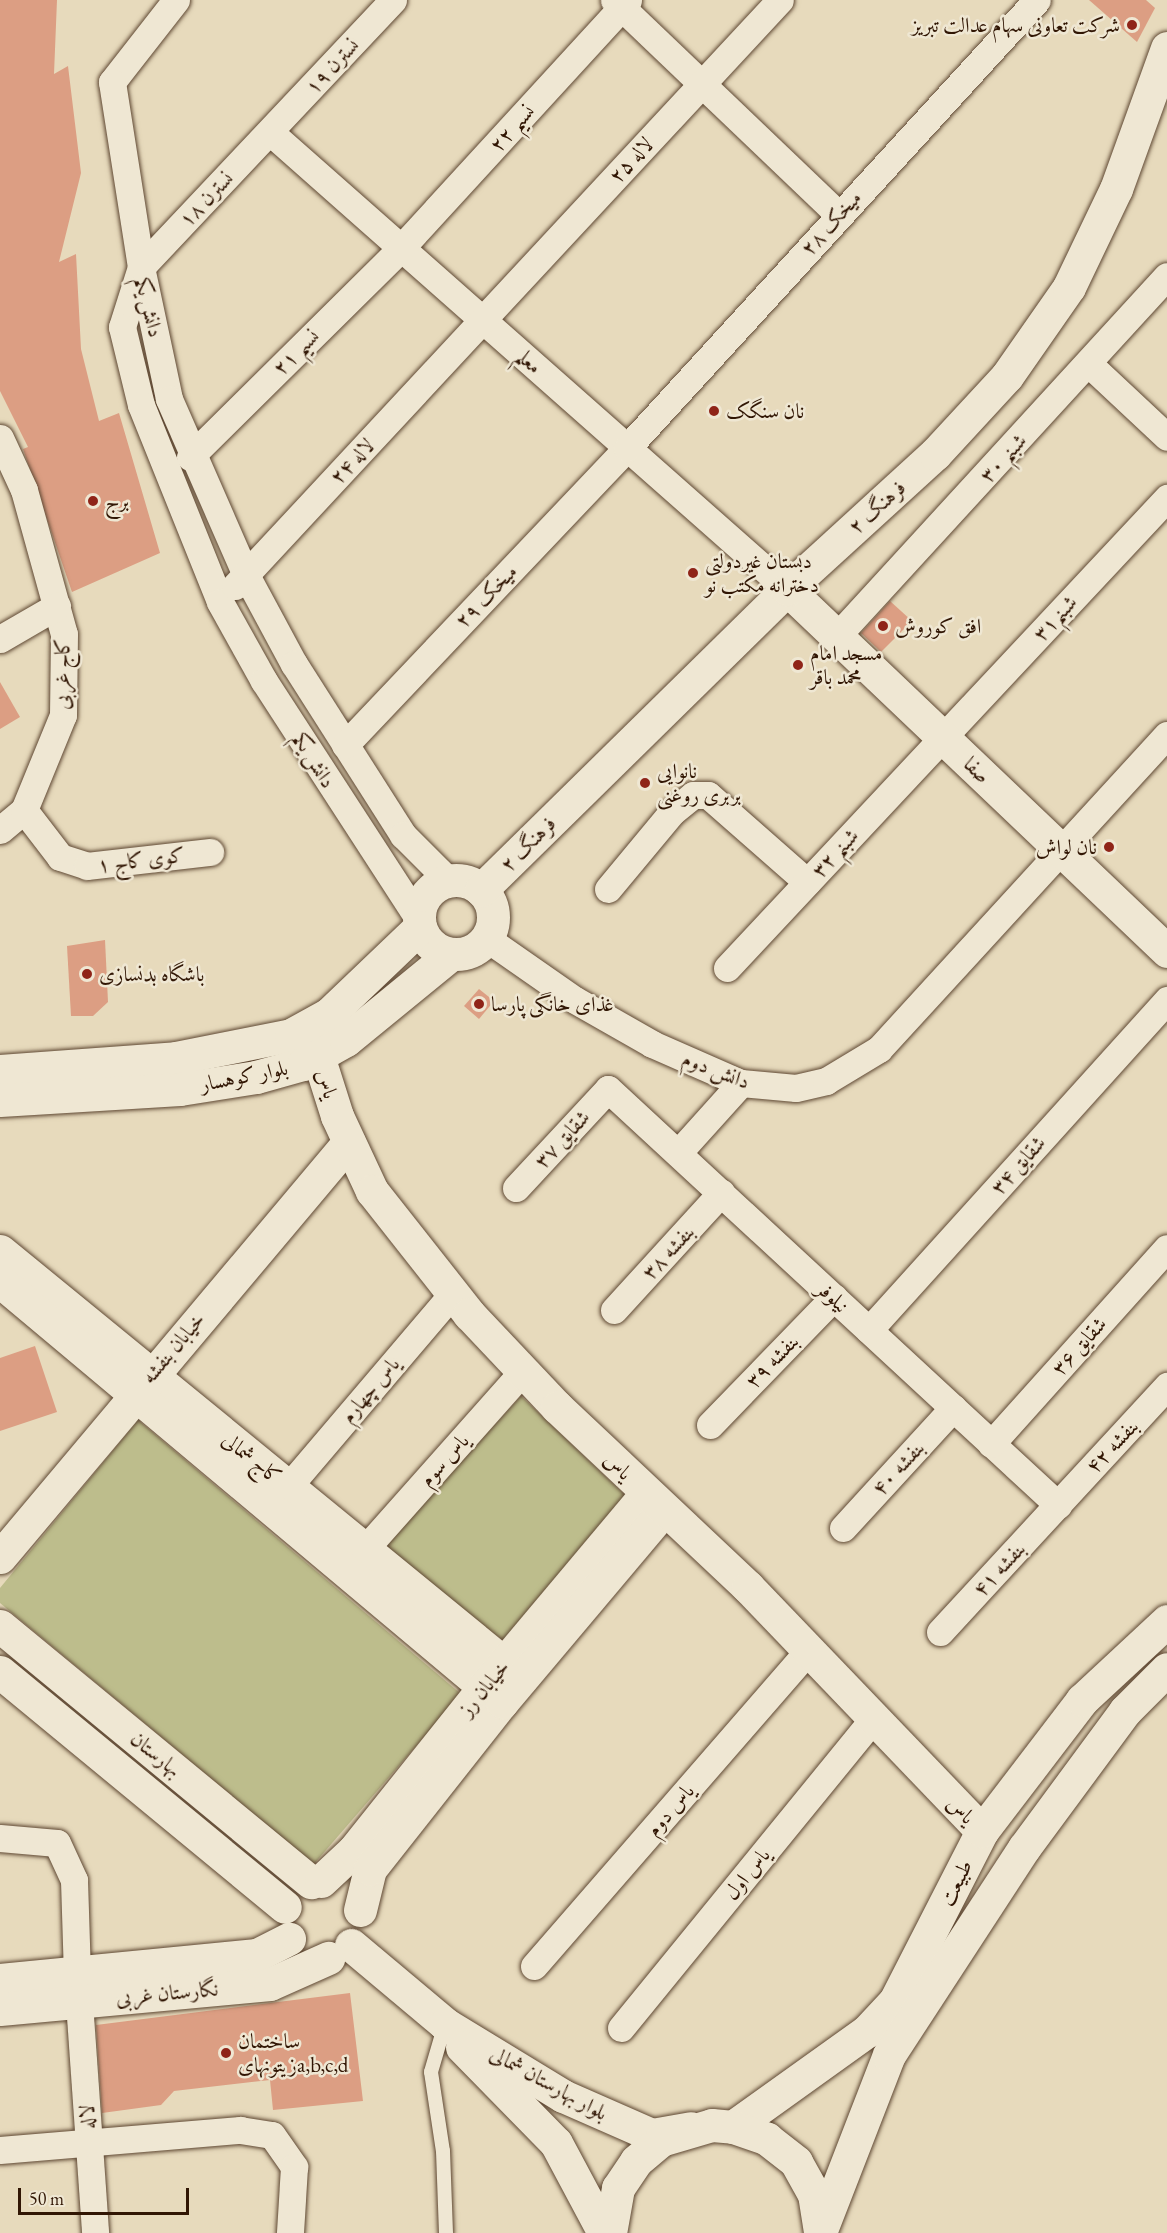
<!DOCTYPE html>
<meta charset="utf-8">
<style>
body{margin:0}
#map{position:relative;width:1167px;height:2233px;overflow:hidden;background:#e7dabc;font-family:"EB Garamond",Amiri,serif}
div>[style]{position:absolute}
.green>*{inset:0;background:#bdbd8c}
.building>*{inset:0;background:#dc9e83}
.roads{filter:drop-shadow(0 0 2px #5e4732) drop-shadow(0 0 2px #5e4732)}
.service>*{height:14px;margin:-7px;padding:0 7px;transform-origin:7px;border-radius:7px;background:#efe7d3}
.minor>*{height:27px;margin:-13.5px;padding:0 13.5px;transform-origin:13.5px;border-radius:13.5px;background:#efe7d3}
.tertiary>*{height:33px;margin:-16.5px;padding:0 16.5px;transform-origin:16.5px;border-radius:16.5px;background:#efe7d3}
.secondary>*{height:33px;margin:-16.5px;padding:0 16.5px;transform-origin:16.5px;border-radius:16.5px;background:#efe7d3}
.secondary>.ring{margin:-16.5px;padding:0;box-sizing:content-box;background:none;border:33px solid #efe7d3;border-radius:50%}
.dots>*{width:16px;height:16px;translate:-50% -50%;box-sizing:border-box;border:3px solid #efe7d3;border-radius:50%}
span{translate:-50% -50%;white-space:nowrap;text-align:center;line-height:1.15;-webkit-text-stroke:5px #efe7d3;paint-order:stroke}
.poi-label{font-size:21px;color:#311604}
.right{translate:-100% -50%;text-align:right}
.left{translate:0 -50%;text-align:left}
.street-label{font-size:21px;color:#311604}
.scale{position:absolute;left:18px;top:2188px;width:171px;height:27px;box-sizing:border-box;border:3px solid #311604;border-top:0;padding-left:8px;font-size:18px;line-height:21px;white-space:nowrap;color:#311604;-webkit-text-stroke:4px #efe7d3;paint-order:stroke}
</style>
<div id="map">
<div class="green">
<i style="clip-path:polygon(521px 1396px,627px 1497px,504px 1641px,381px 1549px)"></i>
<i style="clip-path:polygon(138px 1420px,461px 1694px,314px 1864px,0 1603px,0 1588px)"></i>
</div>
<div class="building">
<i style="clip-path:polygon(0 0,57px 0,54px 74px,68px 66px,81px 173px,59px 262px,76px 254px,81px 349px,99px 421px,119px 413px,160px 553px,72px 592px,23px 449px,28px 447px,0 391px)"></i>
<i style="clip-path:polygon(1089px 0,1146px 0,1155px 8px,1137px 42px)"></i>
<i style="clip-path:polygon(890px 601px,912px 621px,881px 652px,861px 633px)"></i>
<i style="clip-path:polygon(0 682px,20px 717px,0 729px)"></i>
<i style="clip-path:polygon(105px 940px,108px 1002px,93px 1016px,71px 1016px,67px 946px)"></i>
<i style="clip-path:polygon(479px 989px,494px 1001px,479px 1019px,464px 1006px)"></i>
<i style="clip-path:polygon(35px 1346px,57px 1412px,0 1431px,0 1358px)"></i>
<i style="clip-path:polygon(350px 1993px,363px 2101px,273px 2110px,270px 2080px,174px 2091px,161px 2105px,102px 2113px,96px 2025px)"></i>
</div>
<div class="roads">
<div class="service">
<i style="left:445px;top:2024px;width:50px;rotate:106.3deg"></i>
<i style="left:431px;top:2072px;width:80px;rotate:81.4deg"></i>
<i style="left:443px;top:2151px;width:82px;rotate:87.9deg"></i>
</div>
<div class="minor">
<i style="left:176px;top:0;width:104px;rotate:128deg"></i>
<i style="left:112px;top:82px;width:187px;rotate:81.1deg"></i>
<i style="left:141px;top:267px;width:135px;rotate:78deg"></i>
<i style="left:169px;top:399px;width:192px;rotate:66.4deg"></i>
<i style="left:246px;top:575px;width:101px;rotate:61.7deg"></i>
<i style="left:294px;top:664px;width:203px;rotate:57.5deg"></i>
<i style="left:403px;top:835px;width:65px;rotate:45deg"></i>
<i style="left:393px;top:0;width:367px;rotate:133.3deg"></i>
<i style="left:141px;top:267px;width:63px;rotate:107.6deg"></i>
<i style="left:122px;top:327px;width:80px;rotate:76.3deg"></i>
<i style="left:141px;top:405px;width:212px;rotate:68.1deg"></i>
<i style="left:220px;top:602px;width:90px;rotate:60.9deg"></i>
<i style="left:264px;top:681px;width:285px;rotate:57deg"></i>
<i style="left:614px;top:0;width:310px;rotate:43.7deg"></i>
<i style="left:270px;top:132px;width:690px;rotate:41.47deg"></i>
<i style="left:1090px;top:365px;width:105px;rotate:43.1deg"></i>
<i style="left:0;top:438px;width:57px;rotate:65.2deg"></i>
<i style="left:24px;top:490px;width:149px;rotate:74.5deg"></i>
<i style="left:64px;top:634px;width:81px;rotate:90.7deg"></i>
<i style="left:63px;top:715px;width:103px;rotate:112.3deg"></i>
<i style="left:24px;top:810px;width:31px;rotate:140deg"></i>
<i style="left:190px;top:457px;width:297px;rotate:-44.7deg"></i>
<i style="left:401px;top:248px;width:336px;rotate:-47.5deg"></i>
<i style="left:235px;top:586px;width:800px;rotate:-47.08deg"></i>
<i style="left:837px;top:636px;width:488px;rotate:-47.5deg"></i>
<i style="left:0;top:639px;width:66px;rotate:-30.1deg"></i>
<i style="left:345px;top:745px;width:410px;rotate:-46.5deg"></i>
<i style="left:627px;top:448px;width:607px;rotate:-47.54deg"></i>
<i style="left:24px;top:810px;width:59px;rotate:52.5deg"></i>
<i style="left:60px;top:857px;width:28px;rotate:18deg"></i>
<i style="left:87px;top:866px;width:124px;rotate:-6.5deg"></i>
<i style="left:608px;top:889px;width:100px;rotate:-50.3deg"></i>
<i style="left:672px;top:812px;width:27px;rotate:-39deg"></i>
<i style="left:693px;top:795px;width:15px"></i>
<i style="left:708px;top:795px;width:132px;rotate:41.3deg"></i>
<i style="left:486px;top:938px;width:108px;rotate:34.9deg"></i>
<i style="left:575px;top:1000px;width:89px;rotate:29.7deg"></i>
<i style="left:652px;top:1044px;width:97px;rotate:23.7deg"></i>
<i style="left:741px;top:1083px;width:55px;rotate:5.2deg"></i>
<i style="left:796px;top:1088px;width:31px;rotate:-13deg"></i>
<i style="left:826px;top:1081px;width:62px;rotate:-31.1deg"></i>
<i style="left:879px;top:1049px;width:426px;rotate:-47.5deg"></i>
<i style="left:727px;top:968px;width:644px;rotate:-46.89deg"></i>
<i style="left:678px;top:1153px;width:94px;rotate:-48deg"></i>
<i style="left:516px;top:1188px;width:135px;rotate:-47.1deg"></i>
<i style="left:608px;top:1089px;width:613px;rotate:42.75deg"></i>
<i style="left:614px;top:1310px;width:159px;rotate:-47.6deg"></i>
<i style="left:869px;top:1330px;width:445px;rotate:-47.9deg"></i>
<i style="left:710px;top:1425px;width:178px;rotate:-45.9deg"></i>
<i style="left:991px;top:1444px;width:263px;rotate:-48.1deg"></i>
<i style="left:288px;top:1487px;width:255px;rotate:-49.6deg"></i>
<i style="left:843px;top:1528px;width:163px;rotate:-47.5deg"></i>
<i style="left:365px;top:1549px;width:238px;rotate:-48.4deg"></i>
<i style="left:940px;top:1632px;width:335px;rotate:-47.3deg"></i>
<i style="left:0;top:1838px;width:57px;rotate:5deg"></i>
<i style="left:57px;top:1843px;width:41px;rotate:65.3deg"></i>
<i style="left:74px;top:1880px;width:93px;rotate:88.2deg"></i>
<i style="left:534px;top:1966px;width:415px;rotate:-49deg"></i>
<i style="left:79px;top:2002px;width:232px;rotate:86deg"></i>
<i style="left:621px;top:2028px;width:397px;rotate:-50.8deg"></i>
<i style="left:0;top:2150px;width:241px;rotate:-4.8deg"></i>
<i style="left:240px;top:2130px;width:32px;rotate:9deg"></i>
<i style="left:272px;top:2135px;width:39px;rotate:55deg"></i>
<i style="left:294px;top:2167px;width:66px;rotate:93.5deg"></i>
</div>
<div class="tertiary">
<i style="left:787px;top:589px;width:525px;rotate:43.61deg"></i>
<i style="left:0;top:1251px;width:674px;rotate:39.28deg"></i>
<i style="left:0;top:1281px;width:655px;rotate:39.98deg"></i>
<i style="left:0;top:1557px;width:542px;rotate:-49.94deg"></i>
<i style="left:0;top:1626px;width:403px;rotate:39.5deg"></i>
<i style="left:0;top:1672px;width:369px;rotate:39.5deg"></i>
<i style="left:321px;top:1881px;width:45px;rotate:-43.2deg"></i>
<i style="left:354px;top:1850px;width:208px;rotate:-51.4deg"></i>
<i style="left:484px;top:1687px;width:252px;rotate:-50deg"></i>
<i style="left:360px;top:1910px;width:42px;rotate:-76.3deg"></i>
<i style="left:370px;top:1869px;width:213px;rotate:-51.7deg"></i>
<i style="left:502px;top:1702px;width:250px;rotate:-49.9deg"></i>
<i style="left:351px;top:1945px;width:123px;rotate:40deg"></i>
<i style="left:445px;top:2024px;width:138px;rotate:31.4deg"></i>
<i style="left:563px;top:2096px;width:97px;rotate:23.7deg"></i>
<i style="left:652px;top:2135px;width:39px;rotate:-10deg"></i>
<i style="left:0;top:1980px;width:258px;rotate:-5.6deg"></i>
<i style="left:257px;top:1955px;width:36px;rotate:-27deg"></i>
<i style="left:0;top:2009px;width:271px;rotate:-5.3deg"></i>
<i style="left:270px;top:1984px;width:64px;rotate:-24.1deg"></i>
<i style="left:462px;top:2047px;width:134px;rotate:45.6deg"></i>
<i style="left:556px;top:2143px;width:102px;rotate:61.9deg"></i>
</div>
<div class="secondary">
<i class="ring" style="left:419px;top:880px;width:41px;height:41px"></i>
<i style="left:481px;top:890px;width:429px;rotate:-44.5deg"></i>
<i style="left:787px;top:589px;width:200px;rotate:-42.4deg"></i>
<i style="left:935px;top:454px;width:106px;rotate:-47.3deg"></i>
<i style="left:1007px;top:376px;width:108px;rotate:-55.1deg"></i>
<i style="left:1069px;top:287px;width:109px;rotate:-64.4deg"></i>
<i style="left:1116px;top:189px;width:150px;rotate:-70.1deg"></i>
<i style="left:318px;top:1056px;width:63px;rotate:72.4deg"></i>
<i style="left:337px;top:1116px;width:83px;rotate:65deg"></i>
<i style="left:372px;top:1191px;width:157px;rotate:51.7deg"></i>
<i style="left:469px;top:1314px;width:128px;rotate:46.6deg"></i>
<i style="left:557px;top:1407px;width:262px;rotate:43.3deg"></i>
<i style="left:748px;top:1587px;width:338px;rotate:46.2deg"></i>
<i style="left:0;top:1071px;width:176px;rotate:-4.2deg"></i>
<i style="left:176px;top:1058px;width:117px;rotate:-11.3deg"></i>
<i style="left:291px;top:1035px;width:43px;rotate:-28.9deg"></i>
<i style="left:329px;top:1014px;width:126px;rotate:-43.7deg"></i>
<i style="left:0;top:1100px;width:180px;rotate:-3.5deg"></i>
<i style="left:180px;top:1089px;width:77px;rotate:-9deg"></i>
<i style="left:256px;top:1077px;width:49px;rotate:-15.5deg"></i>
<i style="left:303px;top:1064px;width:49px;rotate:-29.2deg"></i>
<i style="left:346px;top:1040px;width:136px;rotate:-39.3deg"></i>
<i style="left:733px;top:2127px;width:165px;rotate:-35.6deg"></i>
<i style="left:867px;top:2031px;width:41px;rotate:-47deg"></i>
<i style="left:895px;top:2001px;width:191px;rotate:-62.9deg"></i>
<i style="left:982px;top:1831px;width:165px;rotate:-52.6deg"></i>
<i style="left:1082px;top:1700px;width:116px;rotate:-42.9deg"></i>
<i style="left:821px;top:2230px;width:188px;rotate:-68.8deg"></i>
<i style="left:889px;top:2055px;width:247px;rotate:-56.9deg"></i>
<i style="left:1024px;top:1848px;width:170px;rotate:-53.6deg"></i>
<i style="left:1125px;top:1711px;width:59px;rotate:-45deg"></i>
<i style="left:610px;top:2233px;width:46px;rotate:-79.9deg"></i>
<i style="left:618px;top:2188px;width:32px;rotate:-56deg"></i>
<i style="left:636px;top:2161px;width:33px;rotate:-40deg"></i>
<i style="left:661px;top:2140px;width:53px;rotate:-16.4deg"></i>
<i style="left:712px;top:2125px;width:21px;rotate:5deg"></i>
<i style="left:733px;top:2127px;width:36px;rotate:19deg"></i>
<i style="left:767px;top:2139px;width:37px;rotate:38deg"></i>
<i style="left:796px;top:2162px;width:37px;rotate:61deg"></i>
<i style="left:814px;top:2194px;width:38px;rotate:81deg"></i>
</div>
</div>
<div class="dots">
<i style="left:1132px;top:25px;background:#8f2418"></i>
<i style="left:714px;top:411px;background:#8f2418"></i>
<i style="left:93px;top:501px;background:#8f2418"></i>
<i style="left:693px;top:573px;background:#8f2418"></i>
<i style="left:883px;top:626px;background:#8f2418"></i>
<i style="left:798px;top:665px;background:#8f2418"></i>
<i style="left:645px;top:783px;background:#8f2418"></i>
<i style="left:1109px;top:847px;background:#8f2418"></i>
<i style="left:87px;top:974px;background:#8f2418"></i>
<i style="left:479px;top:1004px;background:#8f2418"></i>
<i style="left:226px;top:2053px;background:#8f2418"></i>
</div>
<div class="poi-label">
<span class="right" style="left:1120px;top:25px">شرکت تعاونی سهام عدالت تبریز</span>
<span class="left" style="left:726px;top:411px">نان سنگک</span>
<span class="left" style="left:105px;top:501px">برج</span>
<span class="left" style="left:705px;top:573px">دبستان غیردولتی<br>دخترانه مکتب نو</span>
<span class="left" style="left:895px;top:626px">افق کوروش</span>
<span class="left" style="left:810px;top:665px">مسجد امام<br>محمد باقر</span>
<span class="left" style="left:657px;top:783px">نانوایی<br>بربری روغنی</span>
<span class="right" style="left:1097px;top:847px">نان لواش</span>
<span class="left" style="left:99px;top:974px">باشگاه بدنسازی</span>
<span class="left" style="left:491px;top:1004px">غذای خانگی پارسا</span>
<span class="left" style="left:238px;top:2053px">ساختمان<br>زیتونهایa,b,c,d</span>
</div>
<div class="street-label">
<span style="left:332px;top:66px;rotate:-47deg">نسترن ۱۹</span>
<span style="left:512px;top:128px;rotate:-48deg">نسیم ۲۲</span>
<span style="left:631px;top:160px;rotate:-47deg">لاله ۲۵</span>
<span style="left:206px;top:199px;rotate:-46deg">نسترن ۱۸</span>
<span style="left:831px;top:223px;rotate:-48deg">میخک ۲۸</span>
<span style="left:149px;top:307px;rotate:76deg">دانش یکم</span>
<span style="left:296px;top:352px;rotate:-45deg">نسیم ۲۱</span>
<span style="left:529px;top:361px;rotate:41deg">معلم</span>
<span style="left:1003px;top:458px;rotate:-47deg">شبنم ۳۰</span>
<span style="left:352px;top:461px;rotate:-47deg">لاله ۲۴</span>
<span style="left:877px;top:507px;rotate:-42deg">فرهنگ ۲</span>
<span style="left:486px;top:596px;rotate:-46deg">میخک ۲۹</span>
<span style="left:1055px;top:618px;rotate:-47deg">شبنم۳۱</span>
<span style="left:62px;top:674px;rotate:-89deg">کاج غربی</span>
<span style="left:314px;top:760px;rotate:58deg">دانش یکم</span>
<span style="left:977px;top:770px;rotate:44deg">صفا</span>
<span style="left:528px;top:844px;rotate:-45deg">فرهنگ ۲</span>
<span style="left:835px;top:853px;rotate:-47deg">شبنم ۳۲</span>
<span style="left:141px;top:860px;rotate:-7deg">کوی کاج ۱</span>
<span style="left:716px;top:1070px;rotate:21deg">دانش دوم</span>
<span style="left:244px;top:1076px;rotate:-11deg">بلوار کوهسار</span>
<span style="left:327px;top:1084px;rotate:73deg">یاس</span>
<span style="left:562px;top:1139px;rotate:-47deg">شقایق ۳۷</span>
<span style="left:1018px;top:1165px;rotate:-48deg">شقایق ۳۴</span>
<span style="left:668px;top:1252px;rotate:-47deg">بنفشه ۳۸</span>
<span style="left:833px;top:1297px;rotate:43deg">نیلوفر</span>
<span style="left:1079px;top:1346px;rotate:-48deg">شقایق ۳۶</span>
<span style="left:173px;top:1348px;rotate:-50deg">خیابان بنفشه</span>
<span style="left:772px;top:1361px;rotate:-46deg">بنفشه ۳۹</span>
<span style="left:370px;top:1390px;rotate:-50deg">یاس چهارم</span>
<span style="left:1112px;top:1446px;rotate:-47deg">بنفشه ۴۲</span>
<span style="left:252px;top:1458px;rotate:39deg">کاج شمالی</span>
<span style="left:444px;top:1460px;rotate:-48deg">یاس سوم</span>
<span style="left:618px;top:1466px;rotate:44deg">یاس</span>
<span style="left:898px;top:1468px;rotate:-47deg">بنفشه ۴۰</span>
<span style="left:999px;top:1569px;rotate:-47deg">بنفشه ۴۱</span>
<span style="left:484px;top:1688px;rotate:-50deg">خیابان رز</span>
<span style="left:156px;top:1754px;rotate:39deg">بهارستان</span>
<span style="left:670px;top:1810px;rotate:-49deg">یاس دوم</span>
<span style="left:961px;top:1810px;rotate:45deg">یاس</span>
<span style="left:747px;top:1874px;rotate:-51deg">یاس اول</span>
<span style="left:956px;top:1883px;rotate:-64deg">طبیعت</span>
<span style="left:167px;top:1993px;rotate:-5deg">نگارستان غربی</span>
<span style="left:549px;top:2083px;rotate:29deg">بلوار بهارستان شمالی</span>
<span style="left:87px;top:2117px;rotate:-94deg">لاله</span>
</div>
<div class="scale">50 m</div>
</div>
